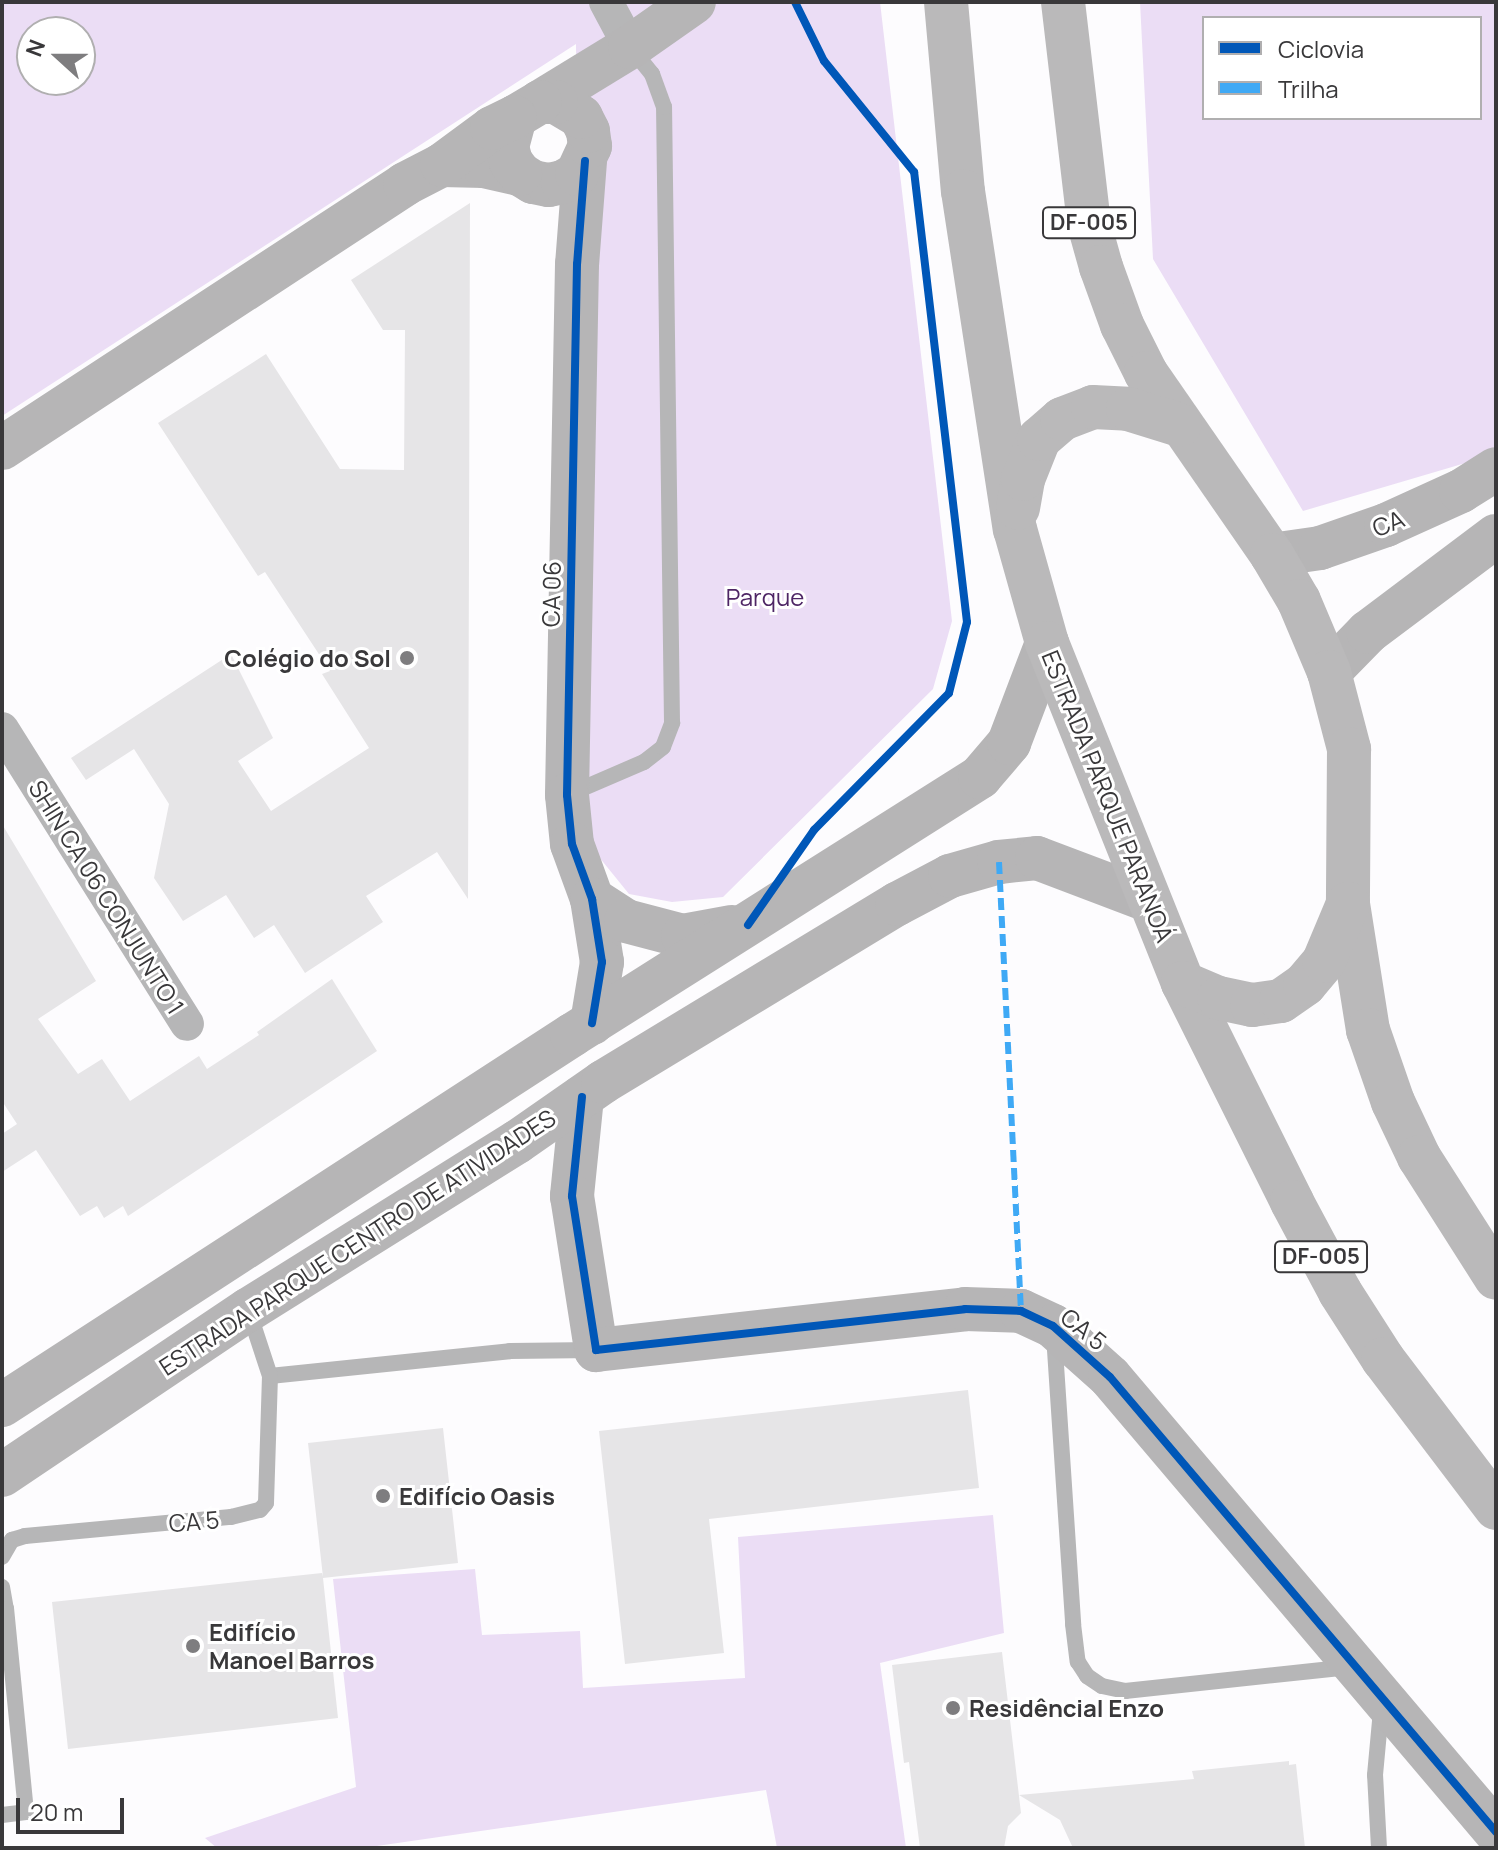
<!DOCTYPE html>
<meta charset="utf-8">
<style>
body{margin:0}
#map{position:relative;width:1498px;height:1850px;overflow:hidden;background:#fdfcfe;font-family:Manrope,sans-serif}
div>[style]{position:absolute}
.green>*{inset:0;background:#ebddf5}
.building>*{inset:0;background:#e6e5e7}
.lane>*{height:16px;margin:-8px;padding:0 8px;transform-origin:8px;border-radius:8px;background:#b6b6b7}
.street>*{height:34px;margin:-17px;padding:0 17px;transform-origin:17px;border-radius:17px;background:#b6b6b7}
.secondary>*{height:44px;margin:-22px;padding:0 22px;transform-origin:22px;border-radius:22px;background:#b6b5b6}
.primary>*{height:44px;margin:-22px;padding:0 22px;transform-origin:22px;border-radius:22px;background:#bab9ba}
.quiet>*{height:6px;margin-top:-3px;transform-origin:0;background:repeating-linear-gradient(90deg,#3fa9f5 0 12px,transparent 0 18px)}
.cycleway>*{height:8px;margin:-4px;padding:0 4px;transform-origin:4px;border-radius:4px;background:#0057b8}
.dots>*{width:22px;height:22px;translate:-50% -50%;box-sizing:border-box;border:4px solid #fff;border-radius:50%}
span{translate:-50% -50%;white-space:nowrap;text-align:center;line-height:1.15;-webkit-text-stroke:6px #fff;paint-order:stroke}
.shield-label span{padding:2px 6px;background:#fff;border:2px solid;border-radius:6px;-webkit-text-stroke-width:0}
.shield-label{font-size:22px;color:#39383a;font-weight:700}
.street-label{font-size:24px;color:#39383a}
.park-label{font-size:24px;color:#4e2665}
.poi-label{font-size:24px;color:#39383a;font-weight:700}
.right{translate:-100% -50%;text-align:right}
.left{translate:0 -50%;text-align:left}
.frame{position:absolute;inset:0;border:4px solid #39383a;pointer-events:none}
.legend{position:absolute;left:1202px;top:16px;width:280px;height:104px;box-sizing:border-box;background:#fff;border:2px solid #b0afb0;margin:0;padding:10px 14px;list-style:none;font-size:24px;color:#39383a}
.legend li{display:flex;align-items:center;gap:16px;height:40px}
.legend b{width:40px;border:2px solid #b0afb0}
.north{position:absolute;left:16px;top:16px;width:80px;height:80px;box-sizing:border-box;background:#fff;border:2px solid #b0afb0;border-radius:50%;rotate:291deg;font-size:22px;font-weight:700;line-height:32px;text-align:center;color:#39383a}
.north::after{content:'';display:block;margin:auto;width:28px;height:36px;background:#7e7d7f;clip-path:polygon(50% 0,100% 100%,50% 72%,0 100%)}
.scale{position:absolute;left:16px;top:1798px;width:108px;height:36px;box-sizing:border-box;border:4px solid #39383a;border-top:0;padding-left:10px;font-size:24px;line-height:28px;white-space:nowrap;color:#39383a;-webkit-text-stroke:6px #fff;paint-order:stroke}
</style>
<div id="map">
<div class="green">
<i style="clip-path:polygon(evenodd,2px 2px,880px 2px,952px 621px,933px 689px,723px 897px,672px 902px,629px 894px,582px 836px,576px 44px,2px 416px,2px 2px,32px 32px,80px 32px,80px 80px,32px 80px,32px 32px)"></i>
<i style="clip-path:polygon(evenodd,1140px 2px,1496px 2px,1496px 454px,1303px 511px,1153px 259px,1140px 2px,1204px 18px,1480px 18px,1480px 118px,1204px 118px,1204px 18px)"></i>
<i style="clip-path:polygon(993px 1515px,1004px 1633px,880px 1663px,906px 1848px,777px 1848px,766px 1790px,363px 1848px,217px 1848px,205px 1838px,356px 1787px,333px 1579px,475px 1569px,482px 1635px,580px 1631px,583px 1688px,745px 1678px,738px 1537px)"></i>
</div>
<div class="building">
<i style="clip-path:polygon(470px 203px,468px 899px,437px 852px,366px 896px,383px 922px,305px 973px,274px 925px,254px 938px,226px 895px,183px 921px,154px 878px,169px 804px,134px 749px,86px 780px,71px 758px,231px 654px,273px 738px,238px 761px,271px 811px,369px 748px,322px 674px,330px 671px,265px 572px,258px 576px,158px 423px,266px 354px,340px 469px,404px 470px,405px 330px,383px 330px,351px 280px)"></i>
<i style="clip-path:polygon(2px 824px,96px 981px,38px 1019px,78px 1074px,102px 1059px,130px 1101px,199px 1056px,207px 1069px,259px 1035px,257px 1032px,332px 979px,377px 1051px,128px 1216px,123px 1206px,104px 1218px,97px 1206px,80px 1216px,36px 1150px,2px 1172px,2px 1134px,17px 1124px,2px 1101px)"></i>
<i style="clip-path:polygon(968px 1390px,979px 1488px,709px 1519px,724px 1653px,625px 1664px,599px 1431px)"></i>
<i style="clip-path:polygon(443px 1428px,458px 1563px,323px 1578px,338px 1718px,68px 1749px,52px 1602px,322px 1573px,323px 1577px,308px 1443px)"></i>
<i style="clip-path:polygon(1002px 1652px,1021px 1813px,1008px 1826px,1004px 1848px,920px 1848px,909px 1762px,904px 1763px,892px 1665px)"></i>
<i style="clip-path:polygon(1289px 1761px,1289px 1765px,1296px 1764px,1305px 1848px,1073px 1848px,1060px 1820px,1019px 1795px,1194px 1779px,1192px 1771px)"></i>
</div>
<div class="lane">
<i style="left:572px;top:793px;width:78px;rotate:-23.3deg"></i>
<i style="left:644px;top:762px;width:24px;rotate:-38deg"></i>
<i style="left:663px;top:747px;width:26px;rotate:-69deg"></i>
<i style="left:672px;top:723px;width:616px;rotate:-90.74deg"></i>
<i style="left:664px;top:107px;width:35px;rotate:-110deg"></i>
<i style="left:652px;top:74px;width:33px;rotate:-129deg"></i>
<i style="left:1054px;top:1335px;width:290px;rotate:86.2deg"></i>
<i style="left:1073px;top:1624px;width:38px;rotate:83deg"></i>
<i style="left:1078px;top:1662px;width:17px;rotate:57deg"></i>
<i style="left:1087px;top:1676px;width:18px;rotate:34deg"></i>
<i style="left:1102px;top:1686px;width:24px;rotate:12deg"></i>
<i style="left:1125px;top:1691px;width:226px;rotate:-6.1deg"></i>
<i style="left:270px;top:1376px;width:241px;rotate:-5.9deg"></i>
<i style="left:510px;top:1351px;width:85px;rotate:-0.7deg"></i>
<i style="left:2px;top:1557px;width:20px;rotate:-60deg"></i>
<i style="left:12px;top:1540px;width:14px;rotate:-17deg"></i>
<i style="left:25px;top:1536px;width:207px;rotate:-5.3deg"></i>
<i style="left:231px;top:1517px;width:30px;rotate:-14deg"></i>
<i style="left:260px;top:1510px;width:9px;rotate:-49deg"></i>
<i style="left:266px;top:1503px;width:127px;rotate:-88.2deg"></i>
<i style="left:270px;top:1376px;width:67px;rotate:-108.2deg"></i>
<i style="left:2px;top:1587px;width:22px;rotate:80deg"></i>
<i style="left:6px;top:1609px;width:4px;rotate:153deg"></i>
<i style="left:2px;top:1815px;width:24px;rotate:-7deg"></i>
<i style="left:26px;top:1812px;width:204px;rotate:-95.6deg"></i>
<i style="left:1379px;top:1848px;width:73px;rotate:-93.1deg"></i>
<i style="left:1375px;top:1775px;width:65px;rotate:-84.7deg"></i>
</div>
<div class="street">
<i style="left:606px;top:2px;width:51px;rotate:61.9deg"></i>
<i style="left:2px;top:729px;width:348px;rotate:57.9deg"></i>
</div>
<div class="secondary">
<i style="left:540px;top:102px;width:105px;rotate:-31.4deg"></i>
<i style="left:630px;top:47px;width:78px;rotate:-35.1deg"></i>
<i style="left:585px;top:161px;width:103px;rotate:94.4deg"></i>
<i style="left:577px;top:264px;width:531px;rotate:91.08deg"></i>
<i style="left:567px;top:795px;width:49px;rotate:84.2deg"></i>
<i style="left:572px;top:844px;width:59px;rotate:70deg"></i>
<i style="left:592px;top:899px;width:64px;rotate:81deg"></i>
<i style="left:602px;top:962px;width:62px;rotate:99.3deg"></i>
<i style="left:442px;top:165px;width:42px;rotate:1.4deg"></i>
<i style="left:484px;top:166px;width:37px;rotate:13deg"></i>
<i style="left:520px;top:174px;width:15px;rotate:32deg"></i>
<i style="left:533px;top:182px;width:16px;rotate:11deg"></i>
<i style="left:549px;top:185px;width:14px;rotate:-12deg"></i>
<i style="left:563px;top:182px;width:16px;rotate:-30deg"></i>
<i style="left:577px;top:174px;width:31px;rotate:-65deg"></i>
<i style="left:590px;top:146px;width:15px;rotate:-98deg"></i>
<i style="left:588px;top:131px;width:16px;rotate:-117deg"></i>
<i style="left:581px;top:117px;width:29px;rotate:-149deg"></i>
<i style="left:556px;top:102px;width:16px;rotate:180deg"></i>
<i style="left:540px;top:102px;width:29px;rotate:149deg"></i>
<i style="left:515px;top:117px;width:31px;rotate:105deg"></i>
<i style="left:507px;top:147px;width:16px;rotate:75deg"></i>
<i style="left:511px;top:162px;width:15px;rotate:53deg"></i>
<i style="left:2px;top:448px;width:482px;rotate:-33.2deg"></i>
<i style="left:405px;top:184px;width:42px;rotate:-27.2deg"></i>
<i style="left:442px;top:165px;width:62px;rotate:-36.5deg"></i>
<i style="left:492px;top:128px;width:25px;rotate:-26deg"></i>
<i style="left:1272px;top:555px;width:49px;rotate:-8.3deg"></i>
<i style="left:1320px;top:548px;width:70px;rotate:-19.2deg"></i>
<i style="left:1386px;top:525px;width:82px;rotate:-24.4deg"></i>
<i style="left:1461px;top:491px;width:41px;rotate:-32.2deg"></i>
<i style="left:1329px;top:672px;width:56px;rotate:-45.7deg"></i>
<i style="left:1368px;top:632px;width:160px;rotate:-36.9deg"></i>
<i style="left:592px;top:899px;width:40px;rotate:32.9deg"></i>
<i style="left:626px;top:921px;width:59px;rotate:14.7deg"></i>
<i style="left:683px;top:936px;width:50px;rotate:-10.4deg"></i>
<i style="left:582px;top:1097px;width:100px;rotate:95.8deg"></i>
<i style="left:572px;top:1196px;width:156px;rotate:81.1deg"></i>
<i style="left:596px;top:1350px;width:371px;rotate:-6.3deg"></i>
<i style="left:965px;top:1309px;width:56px;rotate:2deg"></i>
<i style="left:1021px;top:1311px;width:35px;rotate:25deg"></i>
<i style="left:1053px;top:1326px;width:76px;rotate:41.8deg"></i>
<i style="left:1110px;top:1377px;width:597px;rotate:49.69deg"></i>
<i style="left:2px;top:1405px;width:680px;rotate:-32.99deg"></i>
<i style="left:572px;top:1035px;width:483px;rotate:-32.3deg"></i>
<i style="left:980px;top:777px;width:45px;rotate:-49.5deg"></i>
<i style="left:1009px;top:743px;width:107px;rotate:-69.2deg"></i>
<i style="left:2px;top:1475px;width:296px;rotate:-33.9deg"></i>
<i style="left:248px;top:1310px;width:317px;rotate:-32deg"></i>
<i style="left:517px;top:1142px;width:105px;rotate:-34.9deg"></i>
<i style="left:603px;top:1082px;width:344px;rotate:-31.2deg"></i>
<i style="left:897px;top:904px;width:60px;rotate:-27.8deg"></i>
<i style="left:950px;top:876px;width:51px;rotate:-15.9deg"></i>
<i style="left:999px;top:862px;width:38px;rotate:-6deg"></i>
<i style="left:1037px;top:858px;width:119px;rotate:20.7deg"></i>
</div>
<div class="primary">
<i style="left:946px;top:2px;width:190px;rotate:84.9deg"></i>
<i style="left:963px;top:191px;width:342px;rotate:81.3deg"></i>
<i style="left:1015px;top:529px;width:118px;rotate:74.3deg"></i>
<i style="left:1047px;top:643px;width:366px;rotate:68.2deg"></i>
<i style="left:1183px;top:983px;width:245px;rotate:63.5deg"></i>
<i style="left:1292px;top:1202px;width:102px;rotate:61.9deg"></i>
<i style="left:1340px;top:1292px;width:80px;rotate:57.3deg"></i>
<i style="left:1383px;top:1359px;width:187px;rotate:52.8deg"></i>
<i style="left:1063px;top:2px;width:224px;rotate:83.3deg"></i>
<i style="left:1089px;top:224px;width:45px;rotate:74.4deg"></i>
<i style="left:1101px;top:267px;width:62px;rotate:70.1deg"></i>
<i style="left:1122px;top:325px;width:54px;rotate:63.4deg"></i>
<i style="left:1146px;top:373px;width:221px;rotate:55.3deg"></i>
<i style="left:1272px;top:555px;width:53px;rotate:59.6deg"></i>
<i style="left:1299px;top:601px;width:77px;rotate:67.1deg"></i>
<i style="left:1329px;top:672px;width:80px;rotate:75.4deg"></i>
<i style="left:1349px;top:749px;width:155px;rotate:90.4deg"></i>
<i style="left:1348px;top:904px;width:128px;rotate:81deg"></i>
<i style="left:1368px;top:1030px;width:76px;rotate:70.9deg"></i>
<i style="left:1393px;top:1102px;width:61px;rotate:64.7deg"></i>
<i style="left:1419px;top:1157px;width:143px;rotate:57.5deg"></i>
<i style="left:1018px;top:508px;width:29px;rotate:-80deg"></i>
<i style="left:1023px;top:479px;width:43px;rotate:-68.2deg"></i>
<i style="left:1039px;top:439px;width:30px;rotate:-41deg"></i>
<i style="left:1062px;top:419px;width:33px;rotate:-21deg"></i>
<i style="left:1093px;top:407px;width:35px;rotate:3deg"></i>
<i style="left:1128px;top:409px;width:54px;rotate:17.1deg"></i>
<i style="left:1183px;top:983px;width:39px;rotate:23deg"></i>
<i style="left:1219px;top:998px;width:34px;rotate:12deg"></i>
<i style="left:1252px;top:1005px;width:29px;rotate:-8deg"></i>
<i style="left:1281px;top:1001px;width:29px;rotate:-35deg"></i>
<i style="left:1305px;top:984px;width:30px;rotate:-50deg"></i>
<i style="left:1324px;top:961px;width:62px;rotate:-67.2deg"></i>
</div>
<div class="quiet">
<i style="left:999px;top:862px;width:450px;rotate:87.2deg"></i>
</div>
<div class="cycleway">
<i style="left:585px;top:161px;width:103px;rotate:94.4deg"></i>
<i style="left:577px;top:264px;width:531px;rotate:91.08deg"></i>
<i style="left:567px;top:795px;width:49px;rotate:84.2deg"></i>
<i style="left:572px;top:844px;width:59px;rotate:70deg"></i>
<i style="left:592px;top:899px;width:64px;rotate:81deg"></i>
<i style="left:602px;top:962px;width:62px;rotate:99.3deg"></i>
<i style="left:748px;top:925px;width:116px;rotate:-55.2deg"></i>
<i style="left:814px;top:830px;width:192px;rotate:-45.4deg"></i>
<i style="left:949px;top:693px;width:73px;rotate:-75.8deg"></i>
<i style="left:967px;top:622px;width:453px;rotate:-96.7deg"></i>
<i style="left:914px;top:172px;width:143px;rotate:-129deg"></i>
<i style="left:824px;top:61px;width:66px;rotate:-116.2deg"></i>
<i style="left:582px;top:1097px;width:100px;rotate:95.8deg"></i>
<i style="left:572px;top:1196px;width:156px;rotate:81.1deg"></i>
<i style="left:596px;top:1350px;width:371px;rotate:-6.3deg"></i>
<i style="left:965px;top:1309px;width:56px;rotate:2deg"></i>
<i style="left:1021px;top:1311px;width:35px;rotate:25deg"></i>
<i style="left:1053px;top:1326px;width:76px;rotate:41.8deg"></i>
<i style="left:1110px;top:1377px;width:597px;rotate:49.69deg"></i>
</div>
<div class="dots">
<i style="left:407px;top:658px;background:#7e7d7f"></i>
<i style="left:383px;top:1496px;background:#7e7d7f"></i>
<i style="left:193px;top:1646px;background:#7e7d7f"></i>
<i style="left:953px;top:1708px;background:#7e7d7f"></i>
</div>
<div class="shield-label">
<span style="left:1089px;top:223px">DF-005</span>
<span style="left:1321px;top:1257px">DF-005</span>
</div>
<div class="street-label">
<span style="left:1388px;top:523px;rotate:-22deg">CA</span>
<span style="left:551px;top:594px;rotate:-89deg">CA 06</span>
<span style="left:1108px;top:796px;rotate:68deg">ESTRADA PARQUE PARANOÁ</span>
<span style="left:107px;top:897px;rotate:58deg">SHIN CA 06 CONJUNTO 1</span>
<span style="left:357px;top:1242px;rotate:-33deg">ESTRADA PARQUE CENTRO DE ATIVIDADES</span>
<span style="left:1084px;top:1329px;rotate:39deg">CA 5</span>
<span style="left:194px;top:1521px;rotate:-5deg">CA 5</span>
</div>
<div class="park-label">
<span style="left:765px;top:597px">Parque</span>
</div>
<div class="poi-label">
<span class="right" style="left:391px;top:658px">Colégio do Sol</span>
<span class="left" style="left:399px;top:1496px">Edifício Oasis</span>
<span class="left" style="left:209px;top:1646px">Edifício<br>Manoel Barros</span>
<span class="left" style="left:969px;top:1708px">Residêncial Enzo</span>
</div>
<div class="frame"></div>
<ul class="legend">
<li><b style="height:10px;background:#0057b8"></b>Ciclovia</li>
<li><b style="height:10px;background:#3fa9f5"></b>Trilha</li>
</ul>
<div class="north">N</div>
<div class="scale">20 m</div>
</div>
